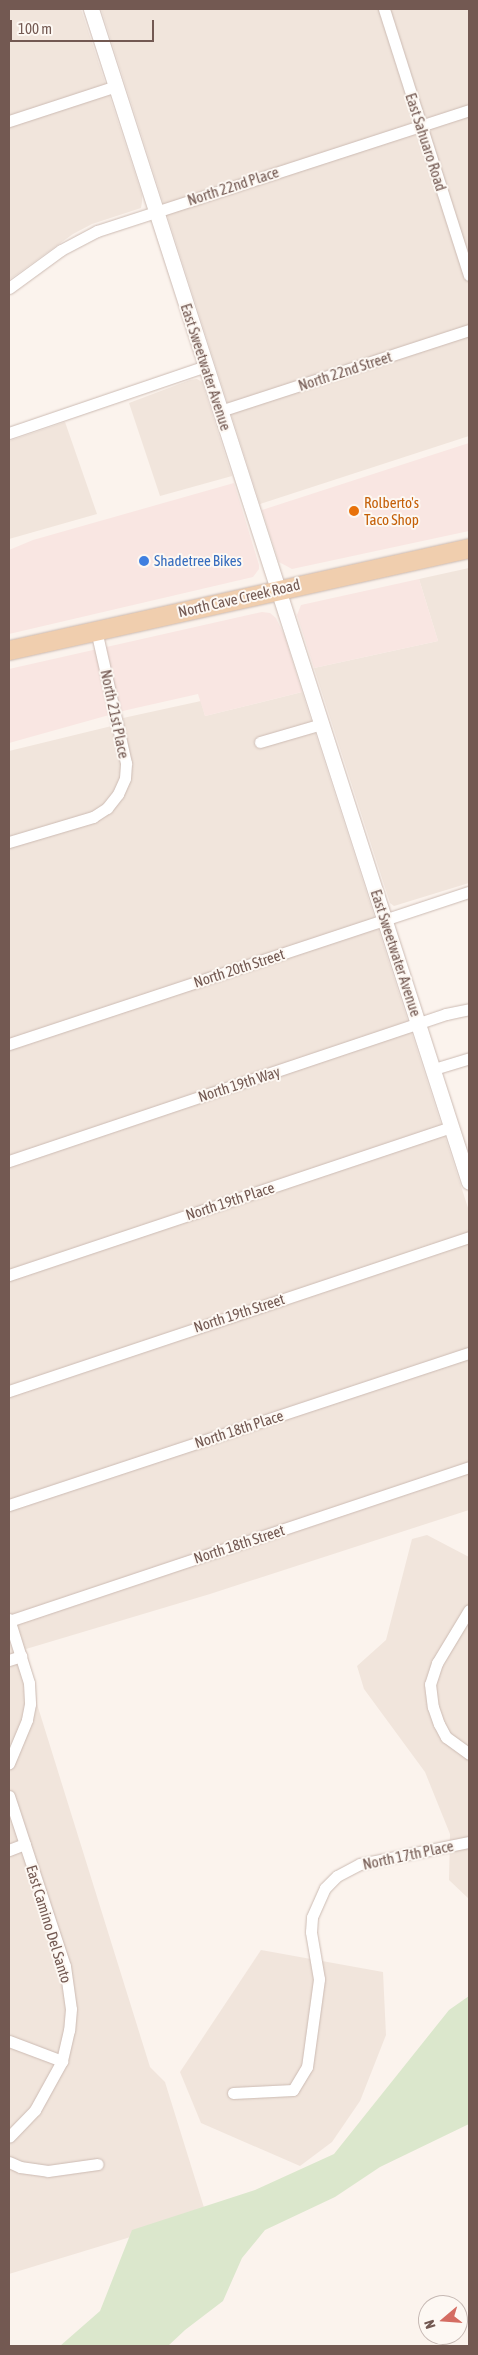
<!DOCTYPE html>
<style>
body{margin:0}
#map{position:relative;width:478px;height:2355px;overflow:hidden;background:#fbf3ed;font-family:"Asap Condensed",sans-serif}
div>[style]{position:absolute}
.residential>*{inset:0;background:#f1e5dc}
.commercial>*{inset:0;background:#f9e6e2}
.green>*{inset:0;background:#dbe7cc}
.roads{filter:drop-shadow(0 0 1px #ccbbb3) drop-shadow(0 0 1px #ccbbb3)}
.minor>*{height:11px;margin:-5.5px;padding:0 5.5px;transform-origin:5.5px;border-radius:5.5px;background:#fff}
.tertiary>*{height:15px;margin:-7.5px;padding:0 7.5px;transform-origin:7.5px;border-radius:7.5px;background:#fff}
.primary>*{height:19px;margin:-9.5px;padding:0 9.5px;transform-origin:9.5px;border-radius:9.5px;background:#f0ceae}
.dots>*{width:14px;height:14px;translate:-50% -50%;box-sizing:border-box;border:2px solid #fdf8f3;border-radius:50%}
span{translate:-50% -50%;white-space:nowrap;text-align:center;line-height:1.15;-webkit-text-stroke:4px #fdf8f3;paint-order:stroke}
.street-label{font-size:15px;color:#735952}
.food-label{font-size:15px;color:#c56008}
.left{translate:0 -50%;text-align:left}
.shop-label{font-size:15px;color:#366cbe}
.frame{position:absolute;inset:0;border:10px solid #735952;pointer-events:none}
.north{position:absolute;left:418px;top:2295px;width:50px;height:50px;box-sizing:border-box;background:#fdf8f3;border:1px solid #c6b8b3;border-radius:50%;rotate:252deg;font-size:14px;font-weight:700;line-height:20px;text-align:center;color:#735952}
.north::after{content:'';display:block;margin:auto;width:18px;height:22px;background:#d46c62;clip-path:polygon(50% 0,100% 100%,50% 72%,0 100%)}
.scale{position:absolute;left:10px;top:20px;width:144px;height:22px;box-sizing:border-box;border:2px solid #735952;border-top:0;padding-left:6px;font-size:15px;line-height:18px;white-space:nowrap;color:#735952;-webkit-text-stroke:4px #fdf8f3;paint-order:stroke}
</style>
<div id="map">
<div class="residential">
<i style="clip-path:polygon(9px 9px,81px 9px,142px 195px,142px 202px,141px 208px,92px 224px,73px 234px,9px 280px)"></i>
<i style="clip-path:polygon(101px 9px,469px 9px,469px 436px,260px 504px)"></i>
<i style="clip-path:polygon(197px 379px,202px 382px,232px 476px,160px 496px,129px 403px,190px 380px)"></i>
<i style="clip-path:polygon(65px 422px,97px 514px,9px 539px,9px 441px)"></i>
<i style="clip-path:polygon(469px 568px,469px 883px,394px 906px,390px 903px,314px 668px,438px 641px,419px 579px)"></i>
<i style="clip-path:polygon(302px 692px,469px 1211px,469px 1510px,210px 1594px,26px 1649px,36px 1688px,37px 1704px,150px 2067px,165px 2082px,206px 2214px,9px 2274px,9px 751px,124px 723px,123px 718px,201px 701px,205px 716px)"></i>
<i style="clip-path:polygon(427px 1535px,469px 1557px,469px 1899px,449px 1880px,450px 1834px,425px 1772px,364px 1689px,357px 1666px,386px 1640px,412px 1539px)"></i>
<i style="clip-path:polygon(261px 1950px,383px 1972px,386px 2035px,360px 2101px,332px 2142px,300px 2166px,201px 2123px,180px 2072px)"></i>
</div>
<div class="commercial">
<i style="clip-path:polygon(469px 443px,469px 531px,292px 569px,279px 562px,262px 510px)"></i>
<i style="clip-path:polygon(234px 483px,259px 565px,259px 569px,253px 577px,9px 634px,9px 550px,33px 540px)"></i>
<i style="clip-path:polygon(419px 579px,438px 641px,314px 668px,297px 615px,301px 605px)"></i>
<i style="clip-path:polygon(262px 612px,270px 613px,276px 618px,285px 637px,302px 692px,205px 716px,198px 694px,127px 710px,9px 743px,9px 669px)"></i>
</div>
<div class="green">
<i style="clip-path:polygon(469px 1996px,469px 2124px,380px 2167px,335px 2197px,265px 2230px,242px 2258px,223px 2301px,185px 2330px,168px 2346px,60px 2346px,100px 2311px,132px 2230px,255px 2190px,334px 2154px,449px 2010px)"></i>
</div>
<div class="roads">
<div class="minor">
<i style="left:384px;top:9px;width:279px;rotate:72.3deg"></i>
<i style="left:9px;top:121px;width:113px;rotate:-18.1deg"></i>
<i style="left:9px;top:288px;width:64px;rotate:-36.2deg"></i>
<i style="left:61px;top:250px;width:41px;rotate:-27.8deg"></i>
<i style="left:97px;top:231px;width:391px;rotate:-18deg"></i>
<i style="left:220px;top:411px;width:262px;rotate:-18deg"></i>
<i style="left:9px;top:433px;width:208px;rotate:-18.8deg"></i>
<i style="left:260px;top:742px;width:65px;rotate:-16.2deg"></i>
<i style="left:9px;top:842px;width:88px;rotate:-16.6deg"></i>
<i style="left:93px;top:817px;width:17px;rotate:-33deg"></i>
<i style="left:107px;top:808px;width:18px;rotate:-52deg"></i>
<i style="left:118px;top:794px;width:17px;rotate:-66deg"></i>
<i style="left:125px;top:778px;width:15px;rotate:-86deg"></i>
<i style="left:126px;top:763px;width:136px;rotate:-102.7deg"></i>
<i style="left:9px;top:1044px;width:484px;rotate:-18.3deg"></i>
<i style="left:434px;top:1069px;width:37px;rotate:-17deg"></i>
<i style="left:9px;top:1161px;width:461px;rotate:-18.6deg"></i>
<i style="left:446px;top:1014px;width:24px;rotate:-12deg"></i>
<i style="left:9px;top:1275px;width:467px;rotate:-18.5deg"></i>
<i style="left:9px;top:1391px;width:485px;rotate:-18.5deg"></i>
<i style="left:9px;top:1505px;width:484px;rotate:-18.3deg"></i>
<i style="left:469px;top:1610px;width:62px;rotate:121.1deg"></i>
<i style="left:437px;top:1663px;width:22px;rotate:108deg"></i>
<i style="left:430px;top:1684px;width:23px;rotate:83deg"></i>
<i style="left:433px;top:1707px;width:18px;rotate:71deg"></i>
<i style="left:439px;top:1724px;width:15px;rotate:62deg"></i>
<i style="left:446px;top:1737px;width:29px;rotate:36deg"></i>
<i style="left:9px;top:1619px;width:67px;rotate:72.6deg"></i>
<i style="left:29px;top:1683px;width:21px;rotate:87deg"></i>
<i style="left:30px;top:1704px;width:16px;rotate:101deg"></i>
<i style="left:27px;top:1720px;width:47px;rotate:112.7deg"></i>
<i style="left:9px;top:1621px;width:485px;rotate:-18.5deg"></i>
<i style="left:9px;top:1660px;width:13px;rotate:-18deg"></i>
<i style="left:9px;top:1796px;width:179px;rotate:71.8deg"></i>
<i style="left:65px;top:1966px;width:43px;rotate:82.1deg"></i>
<i style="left:71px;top:2009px;width:21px;rotate:95deg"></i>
<i style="left:69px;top:2030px;width:32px;rotate:103deg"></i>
<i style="left:62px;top:2061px;width:56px;rotate:118.9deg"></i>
<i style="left:35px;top:2110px;width:37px;rotate:134deg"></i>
<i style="left:9px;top:1850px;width:17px;rotate:-21deg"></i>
<i style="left:9px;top:2041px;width:57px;rotate:20.7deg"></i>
<i style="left:233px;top:2093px;width:60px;rotate:-2.9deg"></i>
<i style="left:293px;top:2090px;width:27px;rotate:-59deg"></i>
<i style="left:307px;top:2067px;width:89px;rotate:-82.2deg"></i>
<i style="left:319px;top:1979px;width:48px;rotate:-99.7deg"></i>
<i style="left:311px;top:1932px;width:15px;rotate:-86deg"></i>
<i style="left:312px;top:1917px;width:32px;rotate:-66deg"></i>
<i style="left:325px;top:1888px;width:17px;rotate:-45deg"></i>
<i style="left:337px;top:1876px;width:26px;rotate:-28deg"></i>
<i style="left:360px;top:1864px;width:111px;rotate:-11.4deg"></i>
<i style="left:9px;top:2162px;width:12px;rotate:24deg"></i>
<i style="left:20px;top:2167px;width:28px;rotate:8deg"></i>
<i style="left:48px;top:2171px;width:50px;rotate:-8deg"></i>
</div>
<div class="tertiary">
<i style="left:91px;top:9px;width:1232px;rotate:72.14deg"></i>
</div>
<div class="primary">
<i style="left:9px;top:650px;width:471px;rotate:-12.5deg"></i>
</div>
</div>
<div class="dots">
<i style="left:354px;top:511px;background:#e8710a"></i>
<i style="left:144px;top:561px;background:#3f7fe0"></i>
</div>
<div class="street-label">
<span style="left:426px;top:142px;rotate:72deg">East Sahuaro Road</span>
<span style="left:233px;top:186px;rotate:-18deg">North 22nd Place</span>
<span style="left:206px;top:367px;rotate:72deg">East Sweetwater Avenue</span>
<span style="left:345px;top:371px;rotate:-18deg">North 22nd Street</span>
<span style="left:239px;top:598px;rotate:-13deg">North Cave Creek Road</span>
<span style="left:115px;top:714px;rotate:78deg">North 21st Place</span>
<span style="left:396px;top:953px;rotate:72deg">East Sweetwater Avenue</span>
<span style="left:239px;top:968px;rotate:-18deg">North 20th Street</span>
<span style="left:239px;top:1084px;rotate:-18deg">North 19th Way</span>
<span style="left:230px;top:1201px;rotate:-18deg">North 19th Place</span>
<span style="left:239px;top:1313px;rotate:-18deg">North 19th Street</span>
<span style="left:239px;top:1429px;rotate:-18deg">North 18th Place</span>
<span style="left:239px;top:1544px;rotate:-18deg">North 18th Street</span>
<span style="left:408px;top:1855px;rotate:-12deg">North 17th Place</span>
<span style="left:49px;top:1924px;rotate:73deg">East Camino Del Santo</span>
</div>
<div class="food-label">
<span class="left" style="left:364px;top:511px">Rolberto's<br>Taco Shop</span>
</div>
<div class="shop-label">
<span class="left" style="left:154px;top:561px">Shadetree Bikes</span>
</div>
<div class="frame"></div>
<div class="north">N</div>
<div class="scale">100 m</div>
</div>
